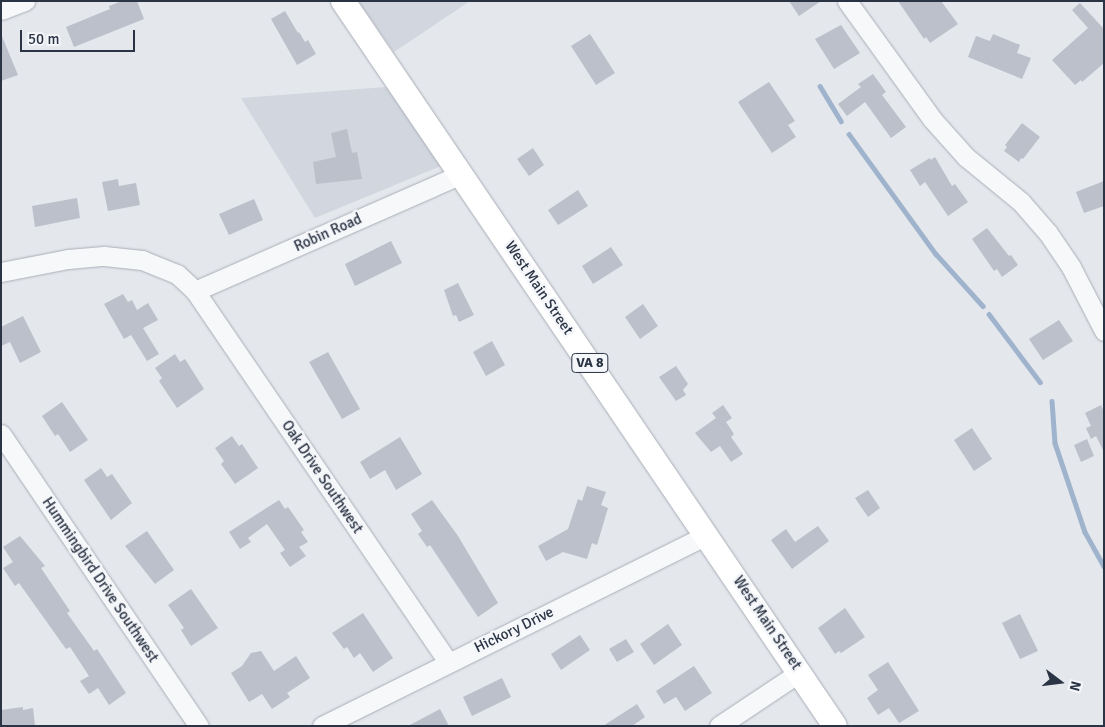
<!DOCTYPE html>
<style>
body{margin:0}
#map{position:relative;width:1105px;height:727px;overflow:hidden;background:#e4e7ec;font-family:Signika,sans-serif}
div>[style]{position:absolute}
.built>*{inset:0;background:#d2d6de}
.stream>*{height:4.5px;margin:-2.25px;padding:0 2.25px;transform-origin:2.25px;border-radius:2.25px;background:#9fb4cc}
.building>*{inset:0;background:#bbc0ca}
.roads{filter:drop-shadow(0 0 1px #a9aeb7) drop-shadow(0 0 1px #a9aeb7)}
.minor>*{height:19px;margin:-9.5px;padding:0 9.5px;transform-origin:9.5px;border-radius:9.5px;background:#f7f8fa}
.major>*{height:24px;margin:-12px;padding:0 12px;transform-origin:12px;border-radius:12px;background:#fff}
span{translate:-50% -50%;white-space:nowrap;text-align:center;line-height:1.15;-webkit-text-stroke:5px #f4f6f9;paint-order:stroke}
.shield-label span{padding:1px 4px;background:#f4f6f9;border:1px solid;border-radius:4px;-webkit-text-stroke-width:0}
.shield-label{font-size:14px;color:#2b3445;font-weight:700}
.street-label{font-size:15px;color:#2b3445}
.frame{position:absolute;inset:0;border:2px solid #2b3445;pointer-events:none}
.north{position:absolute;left:1035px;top:657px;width:50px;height:50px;-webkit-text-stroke:4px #f4f6f9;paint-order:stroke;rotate:105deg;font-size:14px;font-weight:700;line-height:20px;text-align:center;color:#2b3445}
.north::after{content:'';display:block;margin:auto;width:18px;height:22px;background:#2b3445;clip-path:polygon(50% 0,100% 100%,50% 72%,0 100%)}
.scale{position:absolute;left:20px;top:30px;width:115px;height:22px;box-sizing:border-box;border:2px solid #2b3445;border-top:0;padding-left:6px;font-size:15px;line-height:18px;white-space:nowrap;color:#2b3445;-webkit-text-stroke:4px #f4f6f9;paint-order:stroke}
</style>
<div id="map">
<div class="built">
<i style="clip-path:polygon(358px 1px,470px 1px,394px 52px)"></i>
<i style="clip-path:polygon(386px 87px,441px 166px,315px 218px,241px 98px)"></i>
</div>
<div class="stream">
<i style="left:820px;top:86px;width:41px;rotate:59deg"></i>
<i style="left:849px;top:134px;width:148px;rotate:54.1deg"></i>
<i style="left:936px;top:254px;width:70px;rotate:47.9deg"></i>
<i style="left:989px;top:314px;width:85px;rotate:53.1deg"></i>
<i style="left:1052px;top:401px;width:42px;rotate:85.9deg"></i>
<i style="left:1055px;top:443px;width:94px;rotate:71.4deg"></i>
<i style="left:1085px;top:532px;width:39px;rotate:61deg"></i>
</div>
<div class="building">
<i style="clip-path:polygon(122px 1px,137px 1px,144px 19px,74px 47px,66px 27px,110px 9px,109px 6px)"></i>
<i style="clip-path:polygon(789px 1px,821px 1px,799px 16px)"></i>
<i style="clip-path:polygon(898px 1px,941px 1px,958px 24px,930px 43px,926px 37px,924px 39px)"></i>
<i style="clip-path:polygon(1080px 3px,1104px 29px,1104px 63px,1082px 82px,1081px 80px,1075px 85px,1052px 60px,1088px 28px,1072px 10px)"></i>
<i style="clip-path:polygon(285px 11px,298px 33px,299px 32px,305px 42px,308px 40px,316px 54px,297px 65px,271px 19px)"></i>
<i style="clip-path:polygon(841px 25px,860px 53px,834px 69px,815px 39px)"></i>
<i style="clip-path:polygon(1px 34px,18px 75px,1px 81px)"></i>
<i style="clip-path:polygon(590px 34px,615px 73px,596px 85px,571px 46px)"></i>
<i style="clip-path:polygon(993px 34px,1020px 45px,1017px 53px,1031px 58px,1022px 79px,968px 57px,976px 36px,990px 41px)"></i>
<i style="clip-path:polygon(873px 74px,886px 92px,882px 95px,906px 127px,891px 138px,865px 102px,847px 116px,838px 104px,861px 87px,858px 84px)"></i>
<i style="clip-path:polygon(769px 82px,795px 121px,788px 125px,796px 137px,772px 153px,738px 102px)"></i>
<i style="clip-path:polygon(1022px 123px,1040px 137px,1023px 159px,1021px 158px,1019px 162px,1004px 151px,1007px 147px,1005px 145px)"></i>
<i style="clip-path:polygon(347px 129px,352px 153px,357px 152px,362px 179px,316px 184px,313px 162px,336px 157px,331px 133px)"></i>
<i style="clip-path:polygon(533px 148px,544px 165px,529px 176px,517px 159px)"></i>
<i style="clip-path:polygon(935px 157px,952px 186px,955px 184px,968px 202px,948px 216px,925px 182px,920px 186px,910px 170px,930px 158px,931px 160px)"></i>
<i style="clip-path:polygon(118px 179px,119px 186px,136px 183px,140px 205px,108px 211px,102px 182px)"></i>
<i style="clip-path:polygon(1104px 181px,1104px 206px,1084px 213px,1076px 192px)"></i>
<i style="clip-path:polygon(578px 190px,588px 206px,558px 225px,548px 210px)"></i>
<i style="clip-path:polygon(77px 198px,80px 218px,35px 227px,32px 206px)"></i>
<i style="clip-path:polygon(254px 199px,263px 220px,229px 235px,219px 214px)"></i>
<i style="clip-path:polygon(987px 228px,1009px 256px,1011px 255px,1018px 265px,1002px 277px,997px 269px,994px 271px,972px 239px)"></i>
<i style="clip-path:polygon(391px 241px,402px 263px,355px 286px,345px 264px)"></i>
<i style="clip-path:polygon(611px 247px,623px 265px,593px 284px,582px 266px)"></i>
<i style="clip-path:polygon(458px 283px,474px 315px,459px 322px,456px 315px,453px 316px,444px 290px)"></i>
<i style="clip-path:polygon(123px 294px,128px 302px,132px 300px,137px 310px,148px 303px,158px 320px,143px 328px,159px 354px,147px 361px,131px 335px,124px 339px,104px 304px)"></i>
<i style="clip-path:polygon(643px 304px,658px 326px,640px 339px,625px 317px)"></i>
<i style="clip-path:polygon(23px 316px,41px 352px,20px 363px,10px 342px,1px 346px,1px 327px)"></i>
<i style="clip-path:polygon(1059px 320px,1073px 341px,1043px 360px,1029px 339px)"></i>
<i style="clip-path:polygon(492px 341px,505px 365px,486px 376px,473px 352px)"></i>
<i style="clip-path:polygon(328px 352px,360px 409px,342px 419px,309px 362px)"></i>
<i style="clip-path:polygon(175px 354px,180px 362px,185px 359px,204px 389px,177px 408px,159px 381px,162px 378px,155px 368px)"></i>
<i style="clip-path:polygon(676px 366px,688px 384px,683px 390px,686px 395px,676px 401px,659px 377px)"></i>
<i style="clip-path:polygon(62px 402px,88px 440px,70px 452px,58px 434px,55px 436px,42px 416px)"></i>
<i style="clip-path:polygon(723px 405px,732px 418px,726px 422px,734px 434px,731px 437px,743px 454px,731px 462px,720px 446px,711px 452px,695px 433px,716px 418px,712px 413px)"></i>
<i style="clip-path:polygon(1101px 405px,1104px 412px,1104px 452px,1096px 436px,1091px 439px,1086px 428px,1091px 426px,1085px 413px)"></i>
<i style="clip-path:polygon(972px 428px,992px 459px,974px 471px,954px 440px)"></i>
<i style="clip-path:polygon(232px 436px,239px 446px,242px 444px,258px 468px,235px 484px,221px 464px,224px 461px,215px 448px)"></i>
<i style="clip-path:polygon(400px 437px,422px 474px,396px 490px,385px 470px,370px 479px,360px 462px)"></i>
<i style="clip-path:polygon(1087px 439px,1094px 456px,1081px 462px,1074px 445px)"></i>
<i style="clip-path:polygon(101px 468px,107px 477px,112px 474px,132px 503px,111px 520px,84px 480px)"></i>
<i style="clip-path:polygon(587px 486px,606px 492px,601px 505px,608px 508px,597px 545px,592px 543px,587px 559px,563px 552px,546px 561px,538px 546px,568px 529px,578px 499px,582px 501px)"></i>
<i style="clip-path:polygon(868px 490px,880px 508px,868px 517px,855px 498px)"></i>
<i style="clip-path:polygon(279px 500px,285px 509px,288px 507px,304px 530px,301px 532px,308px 542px,299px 547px,306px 556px,290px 567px,280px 553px,285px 550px,267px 524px,248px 538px,251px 542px,240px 549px,229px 532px)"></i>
<i style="clip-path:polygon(432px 500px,458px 536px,498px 603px,478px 617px,430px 545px,427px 547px,418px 534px,422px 531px,411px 514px)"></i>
<i style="clip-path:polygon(818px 526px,829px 541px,792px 569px,771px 540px,786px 529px,795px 542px)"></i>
<i style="clip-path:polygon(147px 531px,174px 570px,155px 584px,125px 546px)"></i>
<i style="clip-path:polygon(20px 536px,45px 566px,41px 568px,70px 611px,67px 613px,94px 651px,97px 649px,126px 693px,109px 705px,98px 688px,89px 694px,80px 681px,89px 676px,70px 647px,66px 649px,19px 583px,15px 586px,3px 568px,13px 562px,3px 547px)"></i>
<i style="clip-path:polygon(191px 589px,218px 628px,191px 646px,181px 630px,184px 628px,168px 605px)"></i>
<i style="clip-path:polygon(845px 608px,865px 637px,841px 653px,839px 651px,835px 654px,818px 628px)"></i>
<i style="clip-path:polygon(363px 613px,393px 658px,373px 672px,360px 653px,354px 658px,347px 647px,344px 649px,332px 633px)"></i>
<i style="clip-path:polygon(1020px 614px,1038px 651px,1020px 659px,1002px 623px)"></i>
<i style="clip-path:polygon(668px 624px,682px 645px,654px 665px,640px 644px)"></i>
<i style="clip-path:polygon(580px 635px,590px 650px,561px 670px,551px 654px)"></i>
<i style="clip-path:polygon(626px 639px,634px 652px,617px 662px,609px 649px)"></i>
<i style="clip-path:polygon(261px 651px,274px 671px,296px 656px,310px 678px,287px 693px,290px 697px,272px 709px,262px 694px,249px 702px,231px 673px,242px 666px,251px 653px)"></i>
<i style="clip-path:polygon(888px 662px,919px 711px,899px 723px,889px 708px,878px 715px,867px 698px,878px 690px,868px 675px)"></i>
<i style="clip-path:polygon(694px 666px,712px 693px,685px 711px,676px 697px,664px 704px,656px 691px)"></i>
<i style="clip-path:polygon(502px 678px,511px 697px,472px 716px,463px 697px)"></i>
<i style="clip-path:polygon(637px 704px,645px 717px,632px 726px,603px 726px)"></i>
<i style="clip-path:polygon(23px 707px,23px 710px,33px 708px,35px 726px,1px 726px,1px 710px)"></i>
<i style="clip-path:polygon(440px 709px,449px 726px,408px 726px)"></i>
</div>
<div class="roads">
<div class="minor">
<i style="left:847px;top:1px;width:145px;rotate:54.2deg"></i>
<i style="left:932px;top:119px;width:51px;rotate:48.2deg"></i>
<i style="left:966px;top:157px;width:71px;rotate:39.3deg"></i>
<i style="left:1021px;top:202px;width:41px;rotate:48.9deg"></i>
<i style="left:1048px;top:233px;width:41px;rotate:55.9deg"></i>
<i style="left:1071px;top:267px;width:72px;rotate:62.7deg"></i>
<i style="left:1px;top:10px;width:26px;rotate:-21deg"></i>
<i style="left:1px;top:272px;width:68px;rotate:-11deg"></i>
<i style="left:68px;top:259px;width:36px;rotate:-5deg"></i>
<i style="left:104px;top:256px;width:38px;rotate:6deg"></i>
<i style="left:142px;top:260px;width:38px;rotate:22deg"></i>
<i style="left:177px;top:274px;width:25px;rotate:43deg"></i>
<i style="left:195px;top:291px;width:450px;rotate:55.7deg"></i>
<i style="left:195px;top:291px;width:292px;rotate:-23.7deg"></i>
<i style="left:1px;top:434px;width:353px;rotate:55.9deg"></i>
<i style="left:322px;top:726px;width:430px;rotate:-26.4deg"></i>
<i style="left:719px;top:726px;width:97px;rotate:-33.7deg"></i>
</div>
<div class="major">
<i style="left:343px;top:1px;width:876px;rotate:55.84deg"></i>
</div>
</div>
<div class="shield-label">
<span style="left:590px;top:363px">VA 8</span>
</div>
<div class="street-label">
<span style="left:328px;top:233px;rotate:-24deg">Robin Road</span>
<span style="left:539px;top:288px;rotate:56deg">West Main Street</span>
<span style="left:322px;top:477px;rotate:56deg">Oak Drive Southwest</span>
<span style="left:100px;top:580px;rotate:56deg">Hummingbird Drive Southwest</span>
<span style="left:767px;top:623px;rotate:56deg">West Main Street</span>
<span style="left:514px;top:630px;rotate:-26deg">Hickory Drive</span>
</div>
<div class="frame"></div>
<div class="north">N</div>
<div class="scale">50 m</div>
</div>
